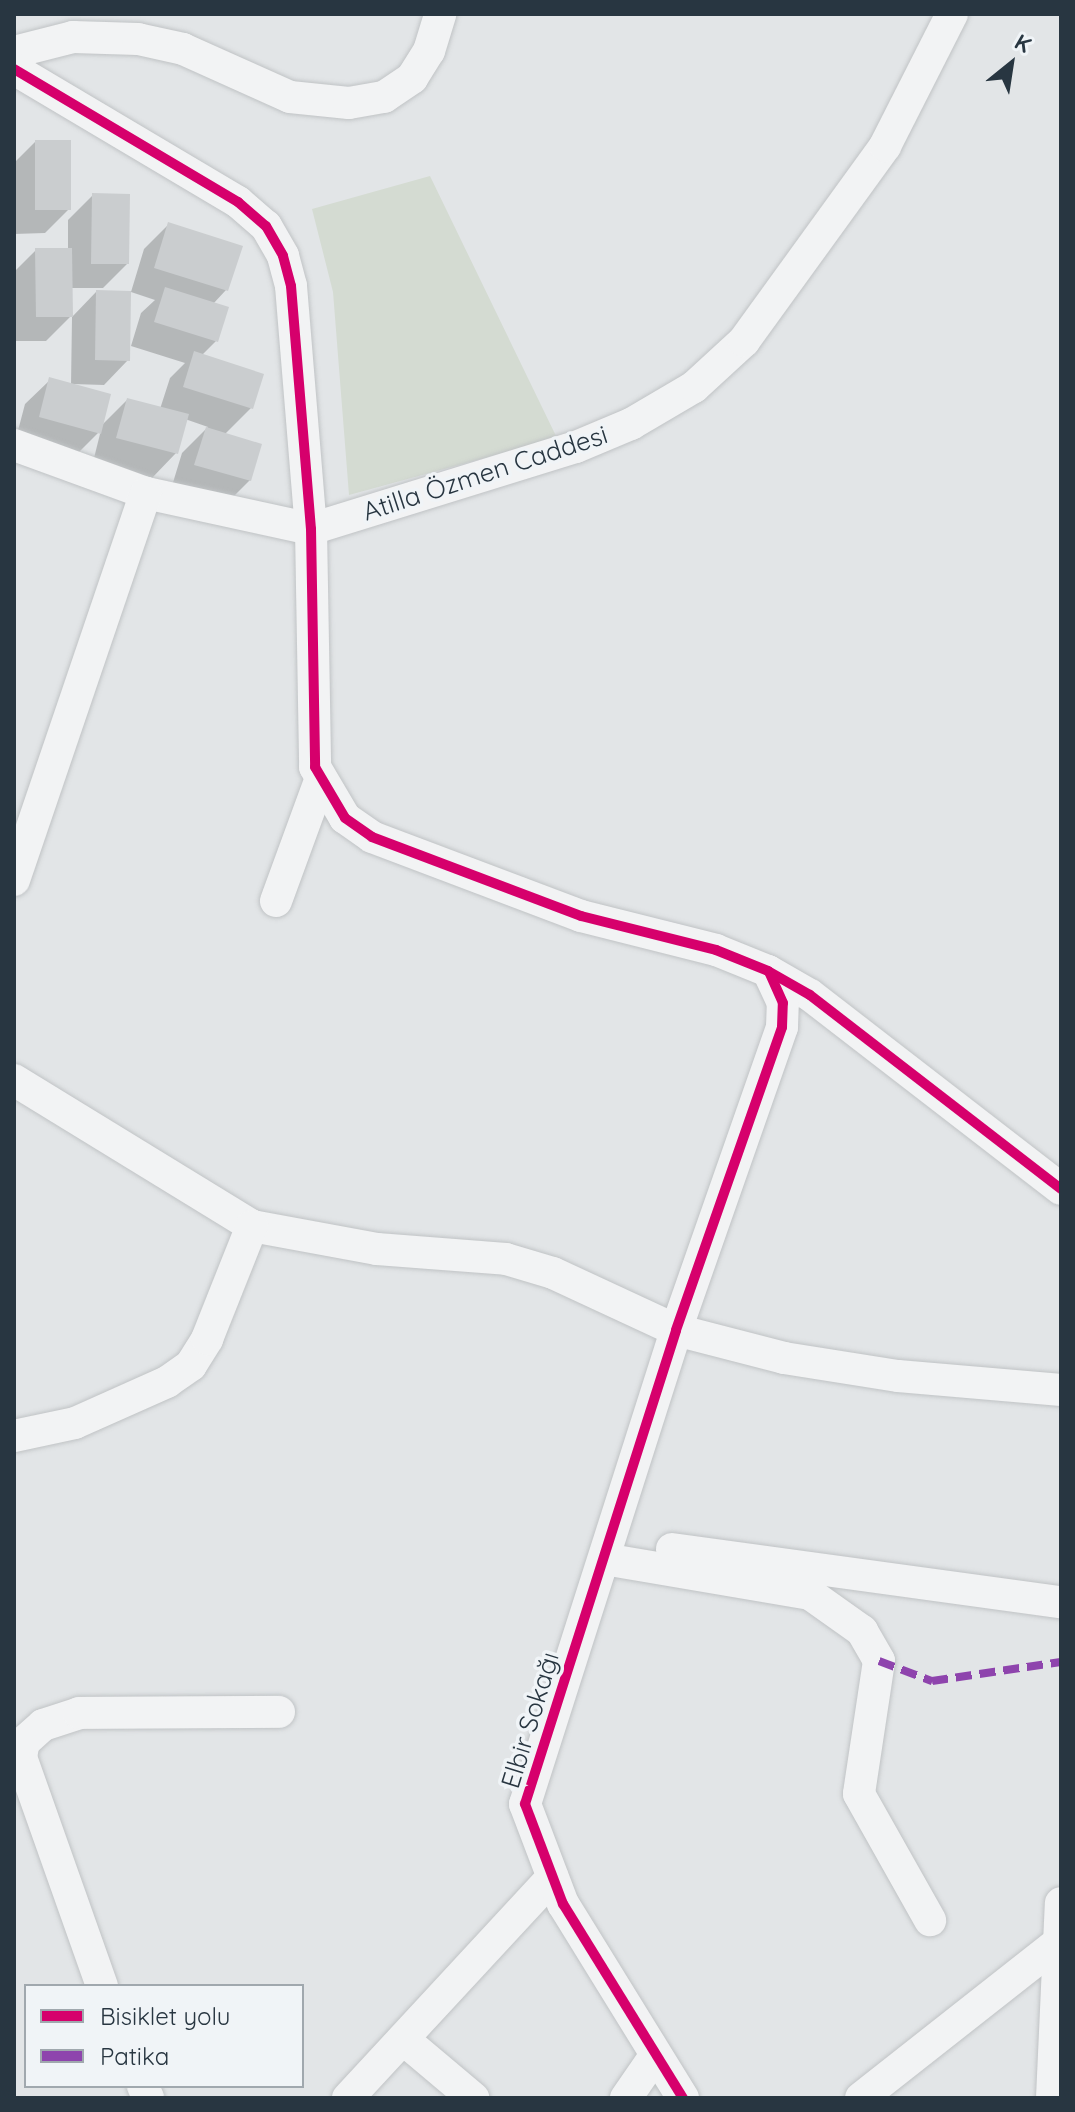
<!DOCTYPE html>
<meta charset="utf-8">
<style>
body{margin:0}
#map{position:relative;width:1075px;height:2112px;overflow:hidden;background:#e2e5e7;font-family:Quicksand,sans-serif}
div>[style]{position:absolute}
.green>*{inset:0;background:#d4dbd2}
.shadow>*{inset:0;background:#0003}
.building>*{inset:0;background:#cacdcf}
.roads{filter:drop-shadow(0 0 2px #c0c3c5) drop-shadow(0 0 2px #c0c3c5)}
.minor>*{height:32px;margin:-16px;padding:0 16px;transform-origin:16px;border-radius:16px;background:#f2f3f4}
.quiet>*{height:8px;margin-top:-4px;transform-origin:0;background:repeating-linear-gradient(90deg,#8e44ad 0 16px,transparent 0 24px)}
.cycleway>*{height:10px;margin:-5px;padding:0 5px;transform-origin:5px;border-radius:5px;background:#d6006c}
span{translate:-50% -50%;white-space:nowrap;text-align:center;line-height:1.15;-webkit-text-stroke:7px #f0f4f7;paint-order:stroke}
.street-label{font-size:26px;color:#283641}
.frame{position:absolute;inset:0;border:16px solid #283641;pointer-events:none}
.legend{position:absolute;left:24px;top:1984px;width:280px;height:104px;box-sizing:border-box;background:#f0f4f7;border:2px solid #a0a8ae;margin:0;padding:10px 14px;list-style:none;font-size:24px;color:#283641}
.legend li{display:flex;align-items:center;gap:16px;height:40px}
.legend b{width:40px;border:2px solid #a0a8ae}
.north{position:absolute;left:971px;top:24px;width:80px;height:80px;-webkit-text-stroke:6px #f0f4f7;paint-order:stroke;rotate:30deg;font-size:22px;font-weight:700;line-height:32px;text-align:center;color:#283641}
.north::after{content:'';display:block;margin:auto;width:28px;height:36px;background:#283641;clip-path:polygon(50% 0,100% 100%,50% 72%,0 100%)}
</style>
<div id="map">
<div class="green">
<i style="clip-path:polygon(430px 176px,557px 438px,349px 495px,333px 292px,312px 209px)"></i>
</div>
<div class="shadow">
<i style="clip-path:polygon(35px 142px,69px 209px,45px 233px,14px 234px,14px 163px)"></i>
<i style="clip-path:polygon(93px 195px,127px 264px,103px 288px,70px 288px,71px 316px,46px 341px,14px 341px,14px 272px,36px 250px,68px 250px,68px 220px)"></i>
<i style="clip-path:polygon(169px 224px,226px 290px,213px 304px,216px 341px,201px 356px,251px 408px,225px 434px,250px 480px,225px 505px,171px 489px,182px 453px,208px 427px,185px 419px,176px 453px,152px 478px,93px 462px,101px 430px,74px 457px,15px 442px,25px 404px,50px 380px,71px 385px,72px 317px,96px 292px,128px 360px,104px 385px,72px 384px,100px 427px,127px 400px,160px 409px,170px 378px,185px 363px,131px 346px,141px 313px,155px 300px,131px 292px,144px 249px)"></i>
</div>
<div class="building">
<i style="clip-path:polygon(35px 140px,71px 140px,71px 210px,35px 210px)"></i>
<i style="clip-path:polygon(92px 193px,130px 194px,129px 264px,91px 264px)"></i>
<i style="clip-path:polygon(168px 222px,243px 246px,228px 291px,154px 268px)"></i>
<i style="clip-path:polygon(35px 248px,72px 248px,73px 317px,36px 317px)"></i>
<i style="clip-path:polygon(165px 287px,229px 307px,218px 342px,154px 322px)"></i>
<i style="clip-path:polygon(96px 290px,131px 291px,130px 361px,95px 360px)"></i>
<i style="clip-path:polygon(194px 351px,264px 374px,253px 409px,183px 387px)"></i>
<i style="clip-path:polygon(49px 377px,111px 394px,101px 434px,39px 417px)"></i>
<i style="clip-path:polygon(127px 398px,189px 414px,178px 454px,116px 438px)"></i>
<i style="clip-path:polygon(206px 427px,262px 444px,251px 481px,194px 465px)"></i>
</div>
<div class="roads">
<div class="minor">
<i style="left:14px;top:52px;width:61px;rotate:-14.3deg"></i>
<i style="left:73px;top:37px;width:65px;rotate:1.8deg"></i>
<i style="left:138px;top:39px;width:46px;rotate:12.5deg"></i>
<i style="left:183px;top:49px;width:117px;rotate:24.2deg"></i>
<i style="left:290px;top:97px;width:59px;rotate:5.8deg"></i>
<i style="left:349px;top:103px;width:36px;rotate:-10deg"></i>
<i style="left:384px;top:97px;width:34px;rotate:-34deg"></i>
<i style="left:412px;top:78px;width:32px;rotate:-58deg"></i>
<i style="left:429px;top:51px;width:39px;rotate:-73deg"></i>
<i style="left:14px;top:69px;width:261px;rotate:30.7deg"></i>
<i style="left:238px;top:202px;width:37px;rotate:41deg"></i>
<i style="left:266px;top:226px;width:34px;rotate:60deg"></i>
<i style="left:283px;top:256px;width:31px;rotate:75deg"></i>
<i style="left:291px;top:286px;width:244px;rotate:85.3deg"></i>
<i style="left:311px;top:529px;width:238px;rotate:89deg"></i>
<i style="left:315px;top:767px;width:59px;rotate:59.5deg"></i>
<i style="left:345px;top:818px;width:33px;rotate:35deg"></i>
<i style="left:372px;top:837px;width:223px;rotate:20.7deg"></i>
<i style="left:581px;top:916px;width:139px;rotate:14.1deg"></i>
<i style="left:716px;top:950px;width:56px;rotate:22deg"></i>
<i style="left:768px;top:971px;width:48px;rotate:29.7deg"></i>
<i style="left:810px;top:995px;width:317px;rotate:37.7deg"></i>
<i style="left:14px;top:445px;width:140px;rotate:20deg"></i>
<i style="left:146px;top:493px;width:169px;rotate:12.3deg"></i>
<i style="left:311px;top:529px;width:277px;rotate:-17.2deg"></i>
<i style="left:576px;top:447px;width:60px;rotate:-22.7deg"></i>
<i style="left:631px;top:424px;width:73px;rotate:-30.4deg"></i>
<i style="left:694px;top:387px;width:68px;rotate:-42.6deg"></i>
<i style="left:744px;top:341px;width:241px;rotate:-54.1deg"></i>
<i style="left:885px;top:146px;width:148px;rotate:-63.1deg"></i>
<i style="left:14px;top:880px;width:409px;rotate:-71.2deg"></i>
<i style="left:276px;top:901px;width:128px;rotate:-69.9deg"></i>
<i style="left:14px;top:1080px;width:279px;rotate:31.5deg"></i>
<i style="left:252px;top:1226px;width:127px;rotate:10.4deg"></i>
<i style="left:377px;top:1249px;width:129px;rotate:4.4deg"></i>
<i style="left:506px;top:1259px;width:49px;rotate:16.6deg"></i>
<i style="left:553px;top:1273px;width:136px;rotate:24.9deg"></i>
<i style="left:676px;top:1330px;width:112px;rotate:14.5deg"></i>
<i style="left:784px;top:1358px;width:115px;rotate:9deg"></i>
<i style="left:898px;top:1376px;width:164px;rotate:4.9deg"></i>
<i style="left:14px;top:1436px;width:62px;rotate:-12deg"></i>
<i style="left:75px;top:1423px;width:101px;rotate:-24deg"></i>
<i style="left:167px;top:1382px;width:29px;rotate:-35deg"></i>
<i style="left:191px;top:1365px;width:31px;rotate:-58deg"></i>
<i style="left:207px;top:1339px;width:122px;rotate:-68.3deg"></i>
<i style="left:672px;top:1549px;width:393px;rotate:7.8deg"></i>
<i style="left:604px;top:1559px;width:209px;rotate:9.6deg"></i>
<i style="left:810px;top:1594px;width:64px;rotate:35.4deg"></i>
<i style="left:862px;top:1631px;width:34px;rotate:60deg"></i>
<i style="left:879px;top:1661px;width:134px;rotate:98.6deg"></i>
<i style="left:859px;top:1794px;width:145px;rotate:60.6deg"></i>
<i style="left:102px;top:1986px;width:243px;rotate:-109.5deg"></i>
<i style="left:21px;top:1757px;width:15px;rotate:-79deg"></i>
<i style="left:24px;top:1742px;width:25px;rotate:-42deg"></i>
<i style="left:43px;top:1725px;width:38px;rotate:-18deg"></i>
<i style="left:79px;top:1713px;width:200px;rotate:-0.3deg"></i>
<i style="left:403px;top:2039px;width:92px;rotate:40.1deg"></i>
<i style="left:143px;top:2086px;width:13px;rotate:67deg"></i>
<i style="left:348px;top:2098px;width:301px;rotate:-47.2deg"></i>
<i style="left:626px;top:2098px;width:51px;rotate:-55.4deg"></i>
<i style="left:683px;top:2098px;width:228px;rotate:-121.7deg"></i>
<i style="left:563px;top:1904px;width:107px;rotate:-110.8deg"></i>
<i style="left:525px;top:1804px;width:497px;rotate:-72.3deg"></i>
<i style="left:676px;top:1330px;width:321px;rotate:-70.7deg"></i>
<i style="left:782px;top:1027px;width:24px;rotate:-88deg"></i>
<i style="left:783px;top:1003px;width:35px;rotate:-115deg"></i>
<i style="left:861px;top:2098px;width:252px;rotate:-38.2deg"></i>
<i style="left:1052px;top:2098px;width:195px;rotate:-87.4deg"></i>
</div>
</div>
<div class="quiet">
<i style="left:879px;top:1661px;width:57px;rotate:20.7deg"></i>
<i style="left:932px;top:1681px;width:130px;rotate:-8.4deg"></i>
</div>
<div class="cycleway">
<i style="left:14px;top:69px;width:261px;rotate:30.7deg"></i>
<i style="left:238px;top:202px;width:37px;rotate:41deg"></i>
<i style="left:266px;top:226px;width:34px;rotate:60deg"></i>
<i style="left:283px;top:256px;width:31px;rotate:75deg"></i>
<i style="left:291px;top:286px;width:244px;rotate:85.3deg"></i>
<i style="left:311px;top:529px;width:238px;rotate:89deg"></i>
<i style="left:315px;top:767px;width:59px;rotate:59.5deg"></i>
<i style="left:345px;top:818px;width:33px;rotate:35deg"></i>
<i style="left:372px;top:837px;width:223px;rotate:20.7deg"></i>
<i style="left:581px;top:916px;width:139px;rotate:14.1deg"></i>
<i style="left:716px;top:950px;width:56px;rotate:22deg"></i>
<i style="left:768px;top:971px;width:48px;rotate:29.7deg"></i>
<i style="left:810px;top:995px;width:317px;rotate:37.7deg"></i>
<i style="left:683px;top:2098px;width:228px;rotate:-121.7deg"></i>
<i style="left:563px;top:1904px;width:107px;rotate:-110.8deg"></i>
<i style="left:525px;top:1804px;width:497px;rotate:-72.3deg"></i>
<i style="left:676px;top:1330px;width:321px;rotate:-70.7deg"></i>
<i style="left:782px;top:1027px;width:24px;rotate:-88deg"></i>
<i style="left:783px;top:1003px;width:34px;rotate:-114deg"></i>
</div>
<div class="street-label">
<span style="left:485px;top:473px;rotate:-18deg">Atilla Özmen Caddesi</span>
<span style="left:530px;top:1720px;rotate:-73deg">Elbir Sokağı</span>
</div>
<div class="frame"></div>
<ul class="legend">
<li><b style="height:10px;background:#d6006c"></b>Bisiklet yolu</li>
<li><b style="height:10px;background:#8e44ad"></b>Patika</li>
</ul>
<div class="north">K</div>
</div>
